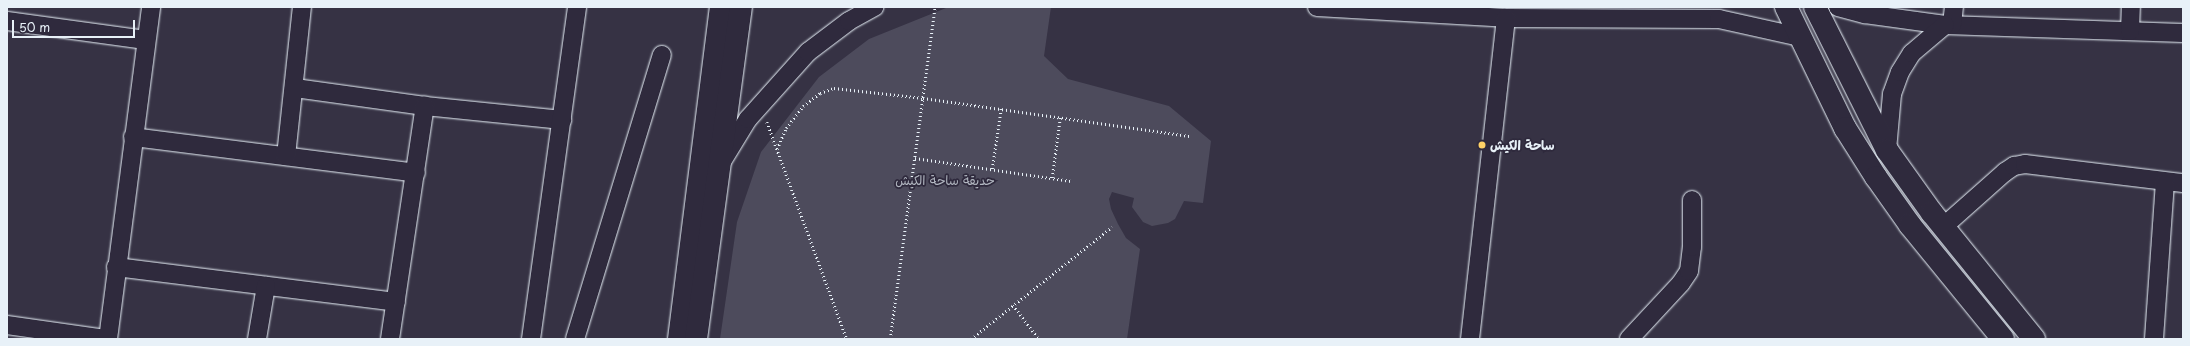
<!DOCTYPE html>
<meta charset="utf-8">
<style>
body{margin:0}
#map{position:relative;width:2190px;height:346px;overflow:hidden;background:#363244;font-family:"Playpen Sans","Playpen Sans Arabic",sans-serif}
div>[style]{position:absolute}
.green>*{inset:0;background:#4d4b5c}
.path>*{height:2.5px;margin-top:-1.25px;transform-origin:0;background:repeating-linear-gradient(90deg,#e8f1f8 0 1px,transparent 0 4px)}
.roads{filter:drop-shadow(0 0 1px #e8f1f8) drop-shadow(0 0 1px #e8f1f8)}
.minor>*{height:18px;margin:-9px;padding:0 9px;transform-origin:9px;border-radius:9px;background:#2f2a3d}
.major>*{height:22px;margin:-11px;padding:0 11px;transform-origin:11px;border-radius:11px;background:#2f2a3d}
.highway>*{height:22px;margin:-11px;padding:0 11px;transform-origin:11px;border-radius:11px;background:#2f2a3d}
.dots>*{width:11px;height:11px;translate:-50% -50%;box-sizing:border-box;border:2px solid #2f2a3d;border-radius:50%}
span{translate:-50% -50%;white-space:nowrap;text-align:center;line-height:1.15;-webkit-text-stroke:3.5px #2f2a3d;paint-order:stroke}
.poi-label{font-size:13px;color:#e8f1f8;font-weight:700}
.left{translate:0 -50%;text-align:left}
.park-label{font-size:13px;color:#b2b7c1}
.frame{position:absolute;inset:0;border:8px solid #e8f1f8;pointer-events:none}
.scale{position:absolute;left:12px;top:20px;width:123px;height:18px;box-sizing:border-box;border:2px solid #e8f1f8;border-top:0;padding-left:5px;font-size:12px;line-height:14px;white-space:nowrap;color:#e8f1f8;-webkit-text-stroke:3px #2f2a3d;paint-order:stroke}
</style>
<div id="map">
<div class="green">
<i style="clip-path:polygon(981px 7px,1051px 7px,1044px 56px,1068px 79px,1169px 106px,1211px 141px,1203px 203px,1184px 201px,1175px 219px,1168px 223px,1152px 226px,1143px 222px,1132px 207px,1134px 198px,1112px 192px,1109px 199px,1111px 209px,1118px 224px,1126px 238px,1140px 249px,1127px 339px,720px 339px,737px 222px,761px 152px,819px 77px,869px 39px,946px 8px)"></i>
</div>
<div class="path">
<i style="left:767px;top:122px;width:231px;rotate:69.8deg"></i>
<i style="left:777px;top:149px;width:23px;rotate:-67deg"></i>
<i style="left:786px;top:128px;width:28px;rotate:-52deg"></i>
<i style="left:803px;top:106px;width:21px;rotate:-37deg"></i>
<i style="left:820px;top:93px;width:15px;rotate:-20deg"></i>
<i style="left:834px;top:88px;width:90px;rotate:6.4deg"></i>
<i style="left:923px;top:98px;width:271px;rotate:8.1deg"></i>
<i style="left:915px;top:158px;width:158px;rotate:8.4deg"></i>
<i style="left:992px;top:169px;width:61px;rotate:-81.5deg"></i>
<i style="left:1052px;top:178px;width:61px;rotate:-82.4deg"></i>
<i style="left:1013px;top:305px;width:43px;rotate:52.6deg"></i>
<i style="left:890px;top:339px;width:335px;rotate:-82.3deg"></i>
<i style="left:971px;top:339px;width:180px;rotate:-38.5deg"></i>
</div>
<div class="roads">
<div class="minor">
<i style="left:1317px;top:7px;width:189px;rotate:3.3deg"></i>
<i style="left:1506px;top:18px;width:213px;rotate:0.3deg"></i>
<i style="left:1719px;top:19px;width:83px;rotate:12.5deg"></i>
<i style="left:1838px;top:7px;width:28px;rotate:15deg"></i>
<i style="left:1865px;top:14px;width:81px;rotate:7.8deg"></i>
<i style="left:1945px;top:25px;width:238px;rotate:1.9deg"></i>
<i style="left:7px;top:21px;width:140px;rotate:7.8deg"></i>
<i style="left:1952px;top:25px;width:18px;rotate:-84deg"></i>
<i style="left:2130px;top:31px;width:24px;rotate:-88deg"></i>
<i style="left:295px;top:88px;width:131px;rotate:7.9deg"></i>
<i style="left:425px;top:106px;width:138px;rotate:5.8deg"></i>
<i style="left:133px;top:137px;width:285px;rotate:7.2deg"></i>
<i style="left:1887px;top:150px;width:56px;rotate:-84.9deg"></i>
<i style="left:1892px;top:94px;width:23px;rotate:-70deg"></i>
<i style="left:1900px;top:72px;width:22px;rotate:-58deg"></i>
<i style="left:1912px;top:53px;width:43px;rotate:-40.3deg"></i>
<i style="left:286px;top:156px;width:150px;rotate:-83.9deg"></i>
<i style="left:721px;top:163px;width:52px;rotate:-58.5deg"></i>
<i style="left:748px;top:119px;width:90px;rotate:-48.2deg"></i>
<i style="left:808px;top:52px;width:51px;rotate:-37.1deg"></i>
<i style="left:849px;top:21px;width:29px;rotate:-29deg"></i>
<i style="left:1943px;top:227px;width:83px;rotate:-41.6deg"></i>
<i style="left:2005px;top:172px;width:11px;rotate:-34deg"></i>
<i style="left:2014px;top:166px;width:11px;rotate:-10deg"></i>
<i style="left:2025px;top:164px;width:159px;rotate:6.9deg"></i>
<i style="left:116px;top:267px;width:282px;rotate:7.1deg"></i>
<i style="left:7px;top:325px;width:101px;rotate:8deg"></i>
<i style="left:108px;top:339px;width:335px;rotate:-82.6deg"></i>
<i style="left:257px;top:339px;width:54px;rotate:-80.4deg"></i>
<i style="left:390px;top:339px;width:236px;rotate:-81.5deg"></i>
<i style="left:531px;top:339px;width:335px;rotate:-82.1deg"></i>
<i style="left:575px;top:339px;width:297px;rotate:-73deg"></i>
<i style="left:1470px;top:339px;width:323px;rotate:-83.6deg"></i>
<i style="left:1629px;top:339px;width:76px;rotate:-47.1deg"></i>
<i style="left:1681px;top:283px;width:14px;rotate:-56deg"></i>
<i style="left:1689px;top:271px;width:24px;rotate:-83deg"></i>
<i style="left:1692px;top:247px;width:47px;rotate:-90deg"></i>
<i style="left:2154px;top:339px;width:157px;rotate:-86deg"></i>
</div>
<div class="major">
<i style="left:679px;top:339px;width:335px;rotate:-82.8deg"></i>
<i style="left:696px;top:339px;width:335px;rotate:-82.3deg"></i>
</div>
<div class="highway">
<i style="left:1786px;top:7px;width:135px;rotate:64deg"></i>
<i style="left:1845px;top:128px;width:58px;rotate:57.7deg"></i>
<i style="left:1876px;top:177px;width:59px;rotate:54.7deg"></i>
<i style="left:1910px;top:225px;width:147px;rotate:50.8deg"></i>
<i style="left:1815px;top:7px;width:160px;rotate:63.3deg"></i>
<i style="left:1887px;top:150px;width:77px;rotate:54.5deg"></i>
<i style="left:1932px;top:213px;width:162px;rotate:51deg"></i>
</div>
</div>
<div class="dots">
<i style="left:1482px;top:145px;background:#ffd166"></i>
</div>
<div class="poi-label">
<span class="left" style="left:1490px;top:145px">ساحة الكيش</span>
</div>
<div class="park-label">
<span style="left:945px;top:180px">حديقة ساحة الكيش</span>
</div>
<div class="frame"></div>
<div class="scale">50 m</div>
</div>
